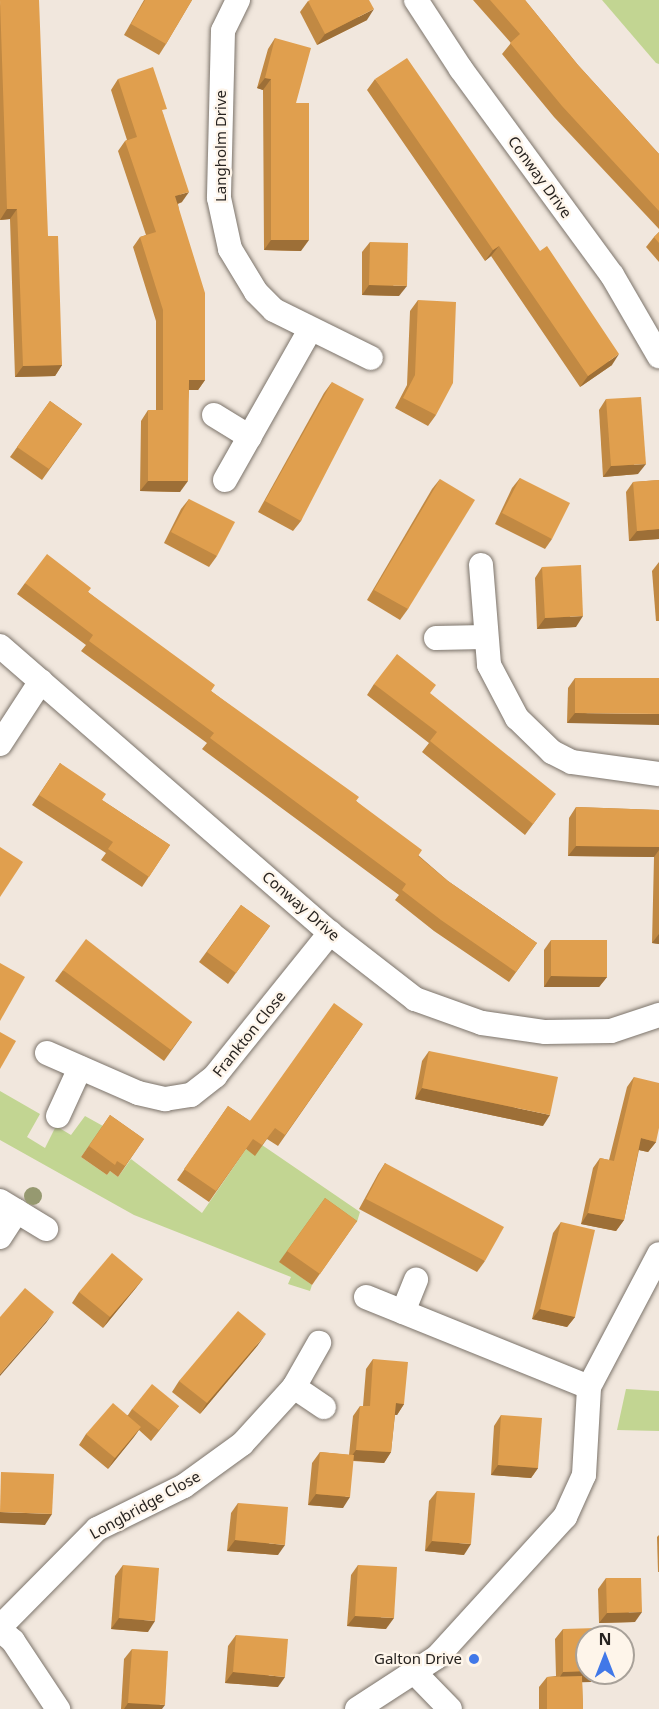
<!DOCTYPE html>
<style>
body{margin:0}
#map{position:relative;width:659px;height:1709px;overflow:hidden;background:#f1e7dd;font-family:"Noto Sans",sans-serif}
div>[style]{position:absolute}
.green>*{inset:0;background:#c2d592}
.roads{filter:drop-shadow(0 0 2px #7c746b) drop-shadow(0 0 2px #7c746b)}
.minor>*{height:24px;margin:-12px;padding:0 12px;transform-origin:12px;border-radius:12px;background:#fff}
.trees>*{width:18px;height:18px;margin:-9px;border-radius:50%;background:#969970}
.wall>*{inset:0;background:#c18943}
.shaded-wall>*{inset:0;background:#9d6f37}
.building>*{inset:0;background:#e09f4e}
.dots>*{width:16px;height:16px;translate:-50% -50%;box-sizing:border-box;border:3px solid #fef5ea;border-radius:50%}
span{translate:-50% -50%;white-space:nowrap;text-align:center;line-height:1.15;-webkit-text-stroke:4.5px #fef5ea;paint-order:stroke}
.street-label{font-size:15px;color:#272320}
.poi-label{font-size:15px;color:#272320}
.right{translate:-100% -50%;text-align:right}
.north{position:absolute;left:575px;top:1625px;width:60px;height:60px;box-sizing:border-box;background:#fef5ea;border:2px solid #a8a199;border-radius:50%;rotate:0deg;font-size:16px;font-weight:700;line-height:24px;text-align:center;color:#272320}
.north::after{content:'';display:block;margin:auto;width:21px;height:27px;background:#4178e8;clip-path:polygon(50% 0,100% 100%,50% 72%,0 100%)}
</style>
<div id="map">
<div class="green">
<i style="clip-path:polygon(602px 0,659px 0,659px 64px,656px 63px)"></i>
<i style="clip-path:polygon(0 1091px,40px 1114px,27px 1137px,45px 1148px,56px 1126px,71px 1135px,85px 1116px,103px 1126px,81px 1157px,107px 1175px,110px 1171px,118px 1177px,131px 1159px,202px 1213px,246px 1149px,255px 1155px,262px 1145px,360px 1212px,357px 1222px,280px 1262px,312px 1285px,310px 1291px,288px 1284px,291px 1277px,134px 1215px,0 1140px)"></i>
<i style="clip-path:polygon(626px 1389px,659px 1391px,659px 1431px,617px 1430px)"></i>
</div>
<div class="roads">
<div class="minor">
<i style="left:238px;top:0;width:34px;rotate:116deg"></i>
<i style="left:223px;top:31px;width:167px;rotate:91.4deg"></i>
<i style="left:219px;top:198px;width:52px;rotate:77.8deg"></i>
<i style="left:230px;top:249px;width:50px;rotate:58.8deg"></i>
<i style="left:256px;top:292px;width:25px;rotate:45deg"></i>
<i style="left:274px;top:310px;width:108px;rotate:26.3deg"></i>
<i style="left:416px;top:0;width:82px;rotate:56.9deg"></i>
<i style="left:461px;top:69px;width:255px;rotate:53.8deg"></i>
<i style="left:612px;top:275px;width:94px;rotate:59.9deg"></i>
<i style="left:214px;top:415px;width:42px;rotate:31.4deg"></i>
<i style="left:225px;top:480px;width:172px;rotate:-60.5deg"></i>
<i style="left:481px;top:565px;width:100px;rotate:85.4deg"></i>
<i style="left:489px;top:665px;width:60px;rotate:62.2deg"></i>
<i style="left:517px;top:718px;width:49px;rotate:44.2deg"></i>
<i style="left:552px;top:752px;width:22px;rotate:27deg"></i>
<i style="left:572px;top:762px;width:88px;rotate:7.9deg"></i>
<i style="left:436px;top:638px;width:49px;rotate:-1.2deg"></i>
<i style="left:0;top:646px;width:437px;rotate:41deg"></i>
<i style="left:330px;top:933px;width:108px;rotate:37.8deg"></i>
<i style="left:415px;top:999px;width:71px;rotate:19.7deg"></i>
<i style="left:482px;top:1023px;width:64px;rotate:8.1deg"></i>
<i style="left:545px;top:1032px;width:66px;rotate:-0.9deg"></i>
<i style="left:611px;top:1031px;width:51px;rotate:-18.4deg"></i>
<i style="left:0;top:744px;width:75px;rotate:-56.9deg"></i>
<i style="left:47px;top:1053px;width:99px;rotate:23.7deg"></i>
<i style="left:138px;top:1093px;width:28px;rotate:13deg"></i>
<i style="left:165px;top:1099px;width:26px;rotate:-9deg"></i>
<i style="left:191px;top:1095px;width:31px;rotate:-38deg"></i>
<i style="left:215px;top:1076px;width:184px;rotate:-51.2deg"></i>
<i style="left:58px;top:1116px;width:53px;rotate:-65.4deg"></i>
<i style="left:0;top:1201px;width:54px;rotate:31.3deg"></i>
<i style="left:0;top:1237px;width:31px;rotate:-57deg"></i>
<i style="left:366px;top:1297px;width:240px;rotate:22deg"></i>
<i style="left:403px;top:1312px;width:35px;rotate:-68deg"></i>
<i style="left:294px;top:1387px;width:36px;rotate:34deg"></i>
<i style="left:0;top:1627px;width:138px;rotate:-45.3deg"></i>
<i style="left:97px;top:1529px;width:97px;rotate:-26.3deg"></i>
<i style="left:184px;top:1486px;width:72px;rotate:-35.9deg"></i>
<i style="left:242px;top:1444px;width:77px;rotate:-47.6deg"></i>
<i style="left:294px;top:1387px;width:51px;rotate:-60.4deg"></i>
<i style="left:0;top:1630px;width:17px;rotate:40deg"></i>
<i style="left:13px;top:1641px;width:82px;rotate:56.5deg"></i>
<i style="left:415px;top:1673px;width:50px;rotate:45.8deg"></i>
<i style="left:357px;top:1709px;width:95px;rotate:-33deg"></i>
<i style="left:437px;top:1657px;width:190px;rotate:-47.6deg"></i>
<i style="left:565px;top:1517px;width:46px;rotate:-65.7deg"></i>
<i style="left:584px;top:1475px;width:88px;rotate:-86.7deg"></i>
<i style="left:589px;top:1387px;width:150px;rotate:-62.2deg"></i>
</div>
</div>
<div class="trees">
<i style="left:33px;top:1196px"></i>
</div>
<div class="wall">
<i style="clip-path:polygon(0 0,62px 365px,55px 376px,15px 377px,10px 219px,0 220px)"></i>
<i style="clip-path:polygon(144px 0,192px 0,166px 44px,159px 55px,124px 35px)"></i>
<i style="clip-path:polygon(473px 0,525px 0,578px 65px,659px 154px,659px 229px,554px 117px,502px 54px,511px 43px)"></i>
<i style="clip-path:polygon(308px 1px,367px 20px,317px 45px,300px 12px)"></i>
<i style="clip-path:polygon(275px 38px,296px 103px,301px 251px,264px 250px,263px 90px,257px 88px,268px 49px)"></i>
<i style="clip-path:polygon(118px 79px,163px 114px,182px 202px,178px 204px,205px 380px,198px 390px,189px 390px,180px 492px,140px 491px,141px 421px,148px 410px,156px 410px,156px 321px,133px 247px,140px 237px,146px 235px,118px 151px,125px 141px,127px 140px,111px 90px)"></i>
<i style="clip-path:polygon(375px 79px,612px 365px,580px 387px,491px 256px,485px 261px,367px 90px)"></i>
<i style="clip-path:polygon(659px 232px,659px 262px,646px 247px,654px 237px)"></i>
<i style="clip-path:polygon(370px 242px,399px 296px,362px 295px,362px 252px)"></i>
<i style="clip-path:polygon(418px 300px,436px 415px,428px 426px,395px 408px,407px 385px,410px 311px)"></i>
<i style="clip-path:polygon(332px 382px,301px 521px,293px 531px,258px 512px,324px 393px)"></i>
<i style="clip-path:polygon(606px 399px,638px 474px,603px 477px,599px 410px)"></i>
<i style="clip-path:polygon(50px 401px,82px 424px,42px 480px,10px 457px)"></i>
<i style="clip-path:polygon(520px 478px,552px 539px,545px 549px,495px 524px,512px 488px)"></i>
<i style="clip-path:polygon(440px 479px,408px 609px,400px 620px,367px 600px,432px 489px)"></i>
<i style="clip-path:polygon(659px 480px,659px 539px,629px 541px,626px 492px,633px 482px)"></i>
<i style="clip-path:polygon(189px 499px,217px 556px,209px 567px,164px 543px,181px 509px)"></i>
<i style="clip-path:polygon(659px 562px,659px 621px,656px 621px,652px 571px)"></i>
<i style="clip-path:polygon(542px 567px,576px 627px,537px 629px,535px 578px)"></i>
<i style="clip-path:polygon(25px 583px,88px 592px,211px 691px,356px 801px,448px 881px,537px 943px,509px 982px,434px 931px,395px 900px,399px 895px,202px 749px,207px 743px,81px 651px,86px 645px,17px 594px)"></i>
<i style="clip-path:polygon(575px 678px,659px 678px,567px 723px,568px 688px)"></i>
<i style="clip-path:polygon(374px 684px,430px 694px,548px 804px,525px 835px,422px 752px,429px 743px,367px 695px)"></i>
<i style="clip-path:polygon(60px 763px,102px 800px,170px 845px,142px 887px,101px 860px,106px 853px,32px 805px)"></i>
<i style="clip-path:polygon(576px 807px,659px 810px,659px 944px,652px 943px,654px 857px,568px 856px,569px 818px)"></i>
<i style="clip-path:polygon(241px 905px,270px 926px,228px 984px,199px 962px)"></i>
<i style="clip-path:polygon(551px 940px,607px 977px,599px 987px,544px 987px,544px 950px)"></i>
<i style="clip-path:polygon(63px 970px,192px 1022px,164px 1061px,55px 981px)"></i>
<i style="clip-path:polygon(363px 1024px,278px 1146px,267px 1139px,255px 1156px,246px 1149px,209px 1202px,177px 1180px,228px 1106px,250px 1121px)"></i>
<i style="clip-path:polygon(429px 1051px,543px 1126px,415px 1099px,422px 1061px)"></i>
<i style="clip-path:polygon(634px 1077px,656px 1142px,648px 1152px,639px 1150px,624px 1220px,616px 1231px,581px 1224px,593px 1168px,600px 1158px,609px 1160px,627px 1087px)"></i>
<i style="clip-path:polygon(110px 1115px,144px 1139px,118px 1177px,110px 1171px,107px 1175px,81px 1157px)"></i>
<i style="clip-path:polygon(385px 1163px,485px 1261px,477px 1272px,359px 1209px,378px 1174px)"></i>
<i style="clip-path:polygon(325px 1198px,357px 1221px,312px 1285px,279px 1262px)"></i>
<i style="clip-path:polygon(561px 1222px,575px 1317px,567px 1327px,532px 1319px,553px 1233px)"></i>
<i style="clip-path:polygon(143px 1279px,135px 1289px,103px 1328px,72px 1303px,79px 1292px)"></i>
<i style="clip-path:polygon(258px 1345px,200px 1414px,172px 1392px,179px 1381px)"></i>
<i style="clip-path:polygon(373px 1359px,404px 1404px,397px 1415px,395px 1415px,391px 1452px,384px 1463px,353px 1461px,343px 1508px,308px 1505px,312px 1463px,320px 1452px,349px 1455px,353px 1416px,360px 1406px,363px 1406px,366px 1369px)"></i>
<i style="clip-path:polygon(179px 1406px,151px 1441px,139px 1430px,108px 1469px,79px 1445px,86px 1434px,128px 1415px,132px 1409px)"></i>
<i style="clip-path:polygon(501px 1415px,538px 1468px,531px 1478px,491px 1475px,494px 1426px)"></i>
<i style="clip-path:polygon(437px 1491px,464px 1555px,425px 1551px,429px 1501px)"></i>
<i style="clip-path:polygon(238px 1503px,278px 1555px,227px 1551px,231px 1513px)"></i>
<i style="clip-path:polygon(659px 1535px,659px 1572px,658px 1572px,657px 1537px)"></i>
<i style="clip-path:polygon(123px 1565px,148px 1632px,111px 1629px,115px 1576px)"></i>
<i style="clip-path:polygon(358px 1565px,386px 1629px,347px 1626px,351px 1575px)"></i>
<i style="clip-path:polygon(606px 1578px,635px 1622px,599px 1623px,598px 1589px)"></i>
<i style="clip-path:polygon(563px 1629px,591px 1682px,582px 1682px,583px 1709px,539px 1709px,539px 1687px,547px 1677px,556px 1676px,555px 1639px)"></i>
<i style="clip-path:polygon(236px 1635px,278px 1687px,225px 1683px,228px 1646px)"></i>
<i style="clip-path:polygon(132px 1649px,162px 1709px,121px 1709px,124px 1659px)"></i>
</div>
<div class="shaded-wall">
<i style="clip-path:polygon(374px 9px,367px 20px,317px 45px,325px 34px)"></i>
<i style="clip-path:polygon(265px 78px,271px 79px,263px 90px,257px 88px)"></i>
<i style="clip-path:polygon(189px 192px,182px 202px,168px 207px,175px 196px)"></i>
<i style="clip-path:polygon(7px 209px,17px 209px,10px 219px,0 220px)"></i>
<i style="clip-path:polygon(271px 240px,309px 240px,301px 251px,264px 250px)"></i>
<i style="clip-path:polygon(499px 246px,491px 256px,485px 261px,493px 250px)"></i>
<i style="clip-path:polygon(369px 285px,407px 286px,399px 296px,362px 295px)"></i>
<i style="clip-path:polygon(619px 354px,612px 365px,580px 387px,588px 376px)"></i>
<i style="clip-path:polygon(62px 365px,55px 376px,15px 377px,23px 366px)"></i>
<i style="clip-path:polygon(189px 380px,205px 380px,198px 390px,181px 390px)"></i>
<i style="clip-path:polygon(646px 464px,638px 474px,603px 477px,611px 466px)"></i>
<i style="clip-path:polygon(148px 481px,188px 481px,180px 492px,140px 491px)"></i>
<i style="clip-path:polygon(659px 529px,659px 539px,629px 541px,637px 531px)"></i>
<i style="clip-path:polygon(583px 616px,576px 627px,537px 629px,545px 618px)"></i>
<i style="clip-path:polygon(575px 713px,659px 714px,659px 725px,567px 723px)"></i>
<i style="clip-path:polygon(576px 846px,659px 847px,659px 850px,654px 857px,568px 856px)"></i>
<i style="clip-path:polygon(659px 934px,659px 944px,652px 943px)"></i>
<i style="clip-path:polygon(551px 976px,607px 977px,599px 987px,544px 987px)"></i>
<i style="clip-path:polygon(422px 1088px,550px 1115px,543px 1126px,415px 1099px)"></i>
<i style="clip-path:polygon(641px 1138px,656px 1142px,648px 1152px,634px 1149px)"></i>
<i style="clip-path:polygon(588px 1213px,624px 1220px,616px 1231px,581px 1224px)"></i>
<i style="clip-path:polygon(143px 1279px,135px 1289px,103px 1328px,110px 1317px)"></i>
<i style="clip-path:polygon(540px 1309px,575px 1317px,567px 1327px,532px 1319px)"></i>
<i style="clip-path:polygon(54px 1312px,46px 1323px,0 1376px,0 1374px)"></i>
<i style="clip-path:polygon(266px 1334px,258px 1345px,200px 1414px,207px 1403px)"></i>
<i style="clip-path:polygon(396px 1403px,404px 1404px,397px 1415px,388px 1414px)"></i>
<i style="clip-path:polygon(141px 1427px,134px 1437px,108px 1469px,115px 1458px)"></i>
<i style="clip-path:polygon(356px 1450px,391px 1452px,384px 1463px,349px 1460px)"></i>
<i style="clip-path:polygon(498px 1465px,538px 1468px,531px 1478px,491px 1475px)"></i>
<i style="clip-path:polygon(316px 1494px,350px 1497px,343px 1508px,308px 1505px)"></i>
<i style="clip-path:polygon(0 1512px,52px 1514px,45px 1525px,0 1523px)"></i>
<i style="clip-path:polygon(235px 1540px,285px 1545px,278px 1555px,227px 1551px)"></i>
<i style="clip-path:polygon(432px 1541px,471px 1544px,464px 1555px,425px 1551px)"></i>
<i style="clip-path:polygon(642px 1612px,635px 1622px,599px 1623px,607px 1613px)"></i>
<i style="clip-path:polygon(355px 1616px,394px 1618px,386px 1629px,347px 1626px)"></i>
<i style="clip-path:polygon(119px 1618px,155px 1621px,148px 1632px,111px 1629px)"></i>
<i style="clip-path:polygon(587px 1671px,587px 1673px,597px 1673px,591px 1682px,556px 1683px,563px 1672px)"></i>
<i style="clip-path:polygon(233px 1672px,285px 1677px,278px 1687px,225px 1683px)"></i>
<i style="clip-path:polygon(128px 1703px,165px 1705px,162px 1709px,124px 1709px)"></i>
</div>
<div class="building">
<i style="clip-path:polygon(0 0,39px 0,48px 236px,58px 236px,62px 365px,23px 366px,17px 209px,7px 209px)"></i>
<i style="clip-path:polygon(145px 0,192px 0,166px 44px,131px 24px)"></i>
<i style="clip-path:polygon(310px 0,369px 0,374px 9px,325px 34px,308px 1px)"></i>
<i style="clip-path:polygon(490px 0,525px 0,578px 65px,659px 154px,659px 211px,562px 106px,510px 43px,520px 34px)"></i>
<i style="clip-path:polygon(275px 38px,311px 48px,296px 103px,309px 103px,309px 240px,271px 240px,271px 79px,265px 78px)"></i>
<i style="clip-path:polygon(407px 58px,540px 251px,547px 246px,619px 354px,588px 376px,499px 246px,493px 250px,375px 79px)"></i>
<i style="clip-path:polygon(153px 67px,167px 109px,162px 110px,189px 192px,175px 196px,205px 293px,205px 380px,189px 380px,188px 481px,148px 481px,148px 410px,163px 410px,163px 310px,140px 237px,156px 232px,125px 141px,137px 137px,118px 79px)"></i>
<i style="clip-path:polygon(659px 232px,659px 243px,654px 237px)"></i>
<i style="clip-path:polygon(370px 242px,408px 243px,407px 286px,369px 285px)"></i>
<i style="clip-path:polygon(418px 300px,456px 302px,453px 383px,436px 415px,403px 398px,415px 375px)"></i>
<i style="clip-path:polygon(332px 382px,364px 399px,301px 521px,265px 501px)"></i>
<i style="clip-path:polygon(641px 397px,646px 464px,611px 466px,606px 399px)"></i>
<i style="clip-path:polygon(50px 401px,82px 424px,49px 469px,17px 447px)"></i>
<i style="clip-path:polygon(520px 478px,570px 503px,552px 539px,502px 513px)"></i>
<i style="clip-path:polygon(440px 479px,475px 500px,408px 609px,374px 590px)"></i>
<i style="clip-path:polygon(659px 480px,659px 529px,637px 531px,633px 482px)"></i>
<i style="clip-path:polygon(189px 499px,235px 522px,217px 556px,171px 532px)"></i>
<i style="clip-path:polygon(47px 554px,91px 588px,88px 592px,215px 685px,211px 691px,359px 797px,356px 801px,422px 850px,418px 856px,448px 881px,537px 943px,516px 972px,441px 920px,402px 890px,406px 884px,210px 738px,214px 733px,89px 641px,93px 635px,25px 583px)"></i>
<i style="clip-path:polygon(581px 565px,583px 616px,545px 618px,542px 567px)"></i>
<i style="clip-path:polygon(397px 654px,436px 685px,430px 693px,556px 794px,533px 824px,430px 741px,437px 732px,374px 684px)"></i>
<i style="clip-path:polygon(575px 678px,659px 678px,659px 714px,575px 713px)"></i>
<i style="clip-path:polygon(60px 763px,106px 794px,102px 800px,170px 845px,149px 877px,108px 849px,113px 842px,39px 795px)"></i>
<i style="clip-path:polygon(576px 807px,659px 810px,659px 847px,576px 846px)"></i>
<i style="clip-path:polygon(0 847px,23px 862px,0 897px)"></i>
<i style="clip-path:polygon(241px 905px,270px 926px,236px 973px,207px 952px)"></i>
<i style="clip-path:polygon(86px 939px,192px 1022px,171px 1050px,63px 970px)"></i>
<i style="clip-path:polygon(551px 940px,607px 940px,607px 977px,551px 976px)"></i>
<i style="clip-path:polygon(0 963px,25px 977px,0 1021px)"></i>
<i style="clip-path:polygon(334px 1003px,363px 1024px,285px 1135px,275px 1128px,262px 1145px,253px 1139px,216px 1191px,184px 1169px,228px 1106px,250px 1121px)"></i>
<i style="clip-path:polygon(0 1032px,16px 1041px,0 1069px)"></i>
<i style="clip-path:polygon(429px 1051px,558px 1077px,550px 1115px,422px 1088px)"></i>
<i style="clip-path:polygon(634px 1077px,659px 1083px,659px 1128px,656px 1142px,641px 1138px,624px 1220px,588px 1213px,600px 1158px,614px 1161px)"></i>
<i style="clip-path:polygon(110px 1115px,144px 1139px,125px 1166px,117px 1161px,115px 1165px,89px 1146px)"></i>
<i style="clip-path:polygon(385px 1163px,504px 1227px,485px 1261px,366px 1199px)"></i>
<i style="clip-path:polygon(325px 1198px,357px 1221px,320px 1274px,287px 1251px)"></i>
<i style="clip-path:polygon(561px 1222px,595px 1230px,575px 1317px,540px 1309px)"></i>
<i style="clip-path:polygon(112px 1253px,143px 1279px,110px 1317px,79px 1292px)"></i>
<i style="clip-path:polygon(25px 1288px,54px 1312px,0 1374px,0 1317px)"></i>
<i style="clip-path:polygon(238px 1311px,266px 1334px,207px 1403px,179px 1381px)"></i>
<i style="clip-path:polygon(373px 1359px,408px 1362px,404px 1404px,396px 1403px,391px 1452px,356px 1450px,360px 1406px,370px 1406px)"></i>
<i style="clip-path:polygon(152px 1384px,179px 1406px,159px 1430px,132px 1409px)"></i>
<i style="clip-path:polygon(113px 1403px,141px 1427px,115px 1458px,86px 1434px)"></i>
<i style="clip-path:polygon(501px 1415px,542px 1418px,538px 1468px,498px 1465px)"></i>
<i style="clip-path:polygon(320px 1452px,354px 1455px,350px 1497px,316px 1494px)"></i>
<i style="clip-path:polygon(1px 1472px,54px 1474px,52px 1514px,0 1512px)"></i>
<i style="clip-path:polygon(437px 1491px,475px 1493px,471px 1544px,432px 1541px)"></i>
<i style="clip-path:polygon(238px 1503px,288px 1507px,285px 1545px,235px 1540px)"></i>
<i style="clip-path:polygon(123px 1565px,159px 1568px,155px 1621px,119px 1618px)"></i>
<i style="clip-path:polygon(358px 1565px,397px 1567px,394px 1618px,355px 1616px)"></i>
<i style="clip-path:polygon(606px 1578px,641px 1578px,642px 1612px,607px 1613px)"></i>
<i style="clip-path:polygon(597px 1628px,597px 1637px,587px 1637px,587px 1671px,563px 1672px,563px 1629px)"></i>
<i style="clip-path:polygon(236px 1635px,288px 1639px,285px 1677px,233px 1672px)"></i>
<i style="clip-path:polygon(132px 1649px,168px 1651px,165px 1705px,128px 1703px)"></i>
<i style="clip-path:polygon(582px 1676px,583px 1709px,547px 1709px,547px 1677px)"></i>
</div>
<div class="dots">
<i style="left:474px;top:1659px;background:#4178e8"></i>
</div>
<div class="street-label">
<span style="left:221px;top:146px;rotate:-90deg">Langholm Drive</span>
<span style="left:540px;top:177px;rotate:54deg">Conway Drive</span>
<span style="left:301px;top:906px;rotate:41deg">Conway Drive</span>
<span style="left:249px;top:1034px;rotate:-51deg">Frankton Close</span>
<span style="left:145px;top:1505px;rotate:-29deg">Longbridge Close</span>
</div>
<div class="poi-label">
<span class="right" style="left:462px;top:1659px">Galton Drive</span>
</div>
<div class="north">N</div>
</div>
